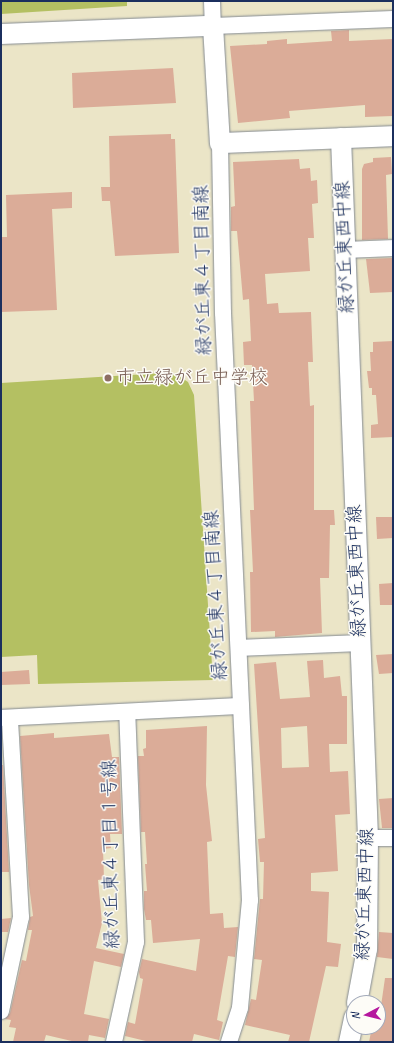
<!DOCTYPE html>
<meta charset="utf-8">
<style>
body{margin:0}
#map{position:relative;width:394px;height:1043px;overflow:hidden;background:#ebe5c7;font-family:Caveat,"Klee One",sans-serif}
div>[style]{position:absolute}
.green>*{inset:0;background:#b4c062}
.building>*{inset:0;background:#dbac98}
.roads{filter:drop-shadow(0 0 1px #838a92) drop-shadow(0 0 1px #838a92)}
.minor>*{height:16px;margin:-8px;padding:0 8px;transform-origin:8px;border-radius:8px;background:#fff}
.tertiary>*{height:20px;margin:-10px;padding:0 10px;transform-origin:10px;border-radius:10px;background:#fff}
.dots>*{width:11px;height:11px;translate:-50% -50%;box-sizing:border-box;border:2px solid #fdfcf7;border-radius:50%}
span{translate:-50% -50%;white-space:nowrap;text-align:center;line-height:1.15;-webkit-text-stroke:3px #fdfcf7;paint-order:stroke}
.street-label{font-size:19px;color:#1b2f5e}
.education-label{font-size:19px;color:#785e54}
.left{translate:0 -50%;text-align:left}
.frame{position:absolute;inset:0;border:2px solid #1b2f5e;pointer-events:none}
.north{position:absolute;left:346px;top:995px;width:40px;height:40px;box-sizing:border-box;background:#fdfcf7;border:1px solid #a3aaba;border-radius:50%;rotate:263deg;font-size:11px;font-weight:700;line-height:16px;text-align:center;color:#1b2f5e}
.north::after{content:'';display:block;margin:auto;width:14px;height:18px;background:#b5179e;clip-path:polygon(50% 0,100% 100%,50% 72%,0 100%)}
</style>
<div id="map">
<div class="green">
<i style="clip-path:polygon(1px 1px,127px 1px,127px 6px,1px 14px)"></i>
<i style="clip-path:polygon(163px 373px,176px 374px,188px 382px,194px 395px,213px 680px,38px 684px,37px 655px,1px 657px,1px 383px)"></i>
</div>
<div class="building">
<i style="clip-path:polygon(349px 30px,349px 41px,393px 39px,393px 116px,365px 117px,365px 105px,289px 111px,290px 118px,238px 123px,230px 46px,267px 44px,267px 41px,287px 39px,287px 44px,332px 41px,331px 31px)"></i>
<i style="clip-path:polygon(173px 68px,176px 103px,73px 108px,72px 73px)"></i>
<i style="clip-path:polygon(171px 134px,171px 139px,175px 139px,179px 253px,115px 256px,110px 201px,102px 201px,101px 187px,110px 187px,109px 136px)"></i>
<i style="clip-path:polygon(391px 157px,392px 174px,386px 175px,388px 239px,362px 240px,362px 169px,364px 164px,373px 162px,373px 158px)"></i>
<i style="clip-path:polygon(299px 159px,300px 169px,310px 168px,311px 181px,317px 180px,318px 203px,312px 204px,314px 238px,308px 238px,310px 271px,265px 274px,267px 304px,278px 303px,279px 313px,311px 312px,313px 362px,308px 362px,310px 406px,314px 405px,314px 510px,334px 510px,335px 525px,330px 525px,329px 578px,320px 578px,322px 633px,275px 637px,275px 631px,251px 632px,250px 572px,253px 572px,250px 510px,254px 510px,250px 401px,254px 401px,252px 365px,244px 365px,243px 342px,251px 341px,249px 299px,243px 300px,237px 231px,231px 231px,231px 207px,235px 206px,233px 162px)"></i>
<i style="clip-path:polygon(72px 192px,72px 208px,52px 209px,57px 310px,1px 312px,1px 237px,7px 237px,6px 195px)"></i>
<i style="clip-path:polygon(393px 258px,393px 292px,370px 293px,366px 259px)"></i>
<i style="clip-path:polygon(393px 341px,393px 437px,371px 438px,371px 425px,378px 424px,376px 395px,372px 395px,372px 388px,369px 388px,367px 371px,371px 371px,370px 352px,373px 352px,373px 342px)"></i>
<i style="clip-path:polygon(376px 517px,393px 517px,393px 538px,377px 539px)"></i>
<i style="clip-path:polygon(393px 583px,393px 605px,380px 605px,379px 584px)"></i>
<i style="clip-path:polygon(393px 654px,393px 673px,379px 674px,376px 655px)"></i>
<i style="clip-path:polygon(evenodd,323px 660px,324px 678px,340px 676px,342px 696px,347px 696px,347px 744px,329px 744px,330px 772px,348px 771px,350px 814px,335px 815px,338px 871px,311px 873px,311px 891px,329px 892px,327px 942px,341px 944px,338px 967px,326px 966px,309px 1042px,288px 1042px,290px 1035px,245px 1025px,251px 999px,256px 1000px,262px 960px,254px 959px,260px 899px,263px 899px,264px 862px,260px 862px,258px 839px,265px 838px,254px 664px,276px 662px,280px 699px,310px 697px,307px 661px,323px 660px,307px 726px,309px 767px,282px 768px,281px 728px,307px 726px)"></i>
<i style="clip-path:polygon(29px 670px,30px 684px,1px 685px,1px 672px)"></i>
<i style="clip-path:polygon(207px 726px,206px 785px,212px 841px,207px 842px,210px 914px,223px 913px,224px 928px,238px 927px,235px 957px,228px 956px,217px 1020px,223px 1022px,219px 1040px,194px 1034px,192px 1042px,150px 1042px,125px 1036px,128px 1022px,135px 1024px,143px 979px,140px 978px,139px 972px,142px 959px,196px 971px,200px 939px,153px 943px,151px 920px,146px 920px,144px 909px,144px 891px,147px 891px,145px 864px,147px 864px,145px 832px,141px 832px,138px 756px,144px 756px,143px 749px,146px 748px,146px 730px)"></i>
<i style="clip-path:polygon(54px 733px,54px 738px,109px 734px,112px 757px,119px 757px,122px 834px,110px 834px,111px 848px,103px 849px,104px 879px,98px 880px,102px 923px,96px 948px,124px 954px,121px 967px,94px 961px,84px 1014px,109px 1019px,105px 1038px,89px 1035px,88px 1042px,76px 1042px,46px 1035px,44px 1042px,13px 1042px,16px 1028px,9px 1027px,11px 1020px,5px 1019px,10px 1013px,22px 960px,26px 961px,32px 930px,28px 930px,30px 917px,33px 916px,29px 885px,20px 736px)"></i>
<i style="clip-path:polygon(1px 765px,3px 765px,9px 872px,1px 872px)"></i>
<i style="clip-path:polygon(393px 798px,393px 828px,382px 828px,379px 799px)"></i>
<i style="clip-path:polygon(11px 918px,8px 932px,1px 932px,1px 919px)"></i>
<i style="clip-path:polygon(379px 932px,393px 933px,393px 959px,377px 957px)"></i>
<i style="clip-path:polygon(385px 978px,393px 978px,393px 1042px,369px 1042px,372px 1027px,378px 1027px)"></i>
</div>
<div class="roads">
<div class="minor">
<i style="left:212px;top:1px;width:25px;rotate:88deg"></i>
<i style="left:213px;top:26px;width:180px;rotate:-2.2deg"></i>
<i style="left:220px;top:143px;width:170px;rotate:89deg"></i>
<i style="left:223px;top:313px;width:588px;rotate:87.37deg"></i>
<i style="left:250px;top:900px;width:108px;rotate:95.3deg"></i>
<i style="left:240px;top:1008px;width:36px;rotate:108deg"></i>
<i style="left:346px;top:250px;width:47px;rotate:-2.4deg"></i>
<i style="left:239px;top:648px;width:120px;rotate:-2.4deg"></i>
<i style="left:1px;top:718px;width:240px;rotate:-2.9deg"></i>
<i style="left:368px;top:838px;width:25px"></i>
<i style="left:1px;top:1011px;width:96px;rotate:-78deg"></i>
<i style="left:21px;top:917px;width:199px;rotate:-93.2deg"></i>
<i style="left:114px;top:1042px;width:102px;rotate:-77.6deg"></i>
<i style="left:136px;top:942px;width:230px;rotate:-92.2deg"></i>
</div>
<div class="tertiary">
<i style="left:1px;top:34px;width:212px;rotate:-2.2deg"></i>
<i style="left:213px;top:26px;width:117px;rotate:86.6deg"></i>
<i style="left:220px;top:143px;width:173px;rotate:-2.3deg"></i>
<i style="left:341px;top:138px;width:701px;rotate:87.79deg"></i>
<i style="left:368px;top:838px;width:111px;rotate:90.5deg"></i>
<i style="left:367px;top:949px;width:55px;rotate:100.5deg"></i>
<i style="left:349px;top:1042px;width:25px;rotate:-78deg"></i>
</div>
</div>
<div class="dots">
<i style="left:108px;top:378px;background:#8d6e63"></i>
</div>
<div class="street-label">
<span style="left:345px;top:247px;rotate:-92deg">緑が丘東西中線</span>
<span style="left:203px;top:270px;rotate:-91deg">緑が丘東４丁目南線</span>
<span style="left:357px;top:571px;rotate:-92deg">緑が丘東西中線</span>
<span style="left:216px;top:595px;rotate:-93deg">緑が丘東４丁目南線</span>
<span style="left:111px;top:854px;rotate:-91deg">緑が丘東４丁目１号線</span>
<span style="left:365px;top:894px;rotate:-88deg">緑が丘東西中線</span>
</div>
<div class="education-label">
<span class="left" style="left:116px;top:378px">市立緑が丘中学校</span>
</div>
<div class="frame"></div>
<div class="north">N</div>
</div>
